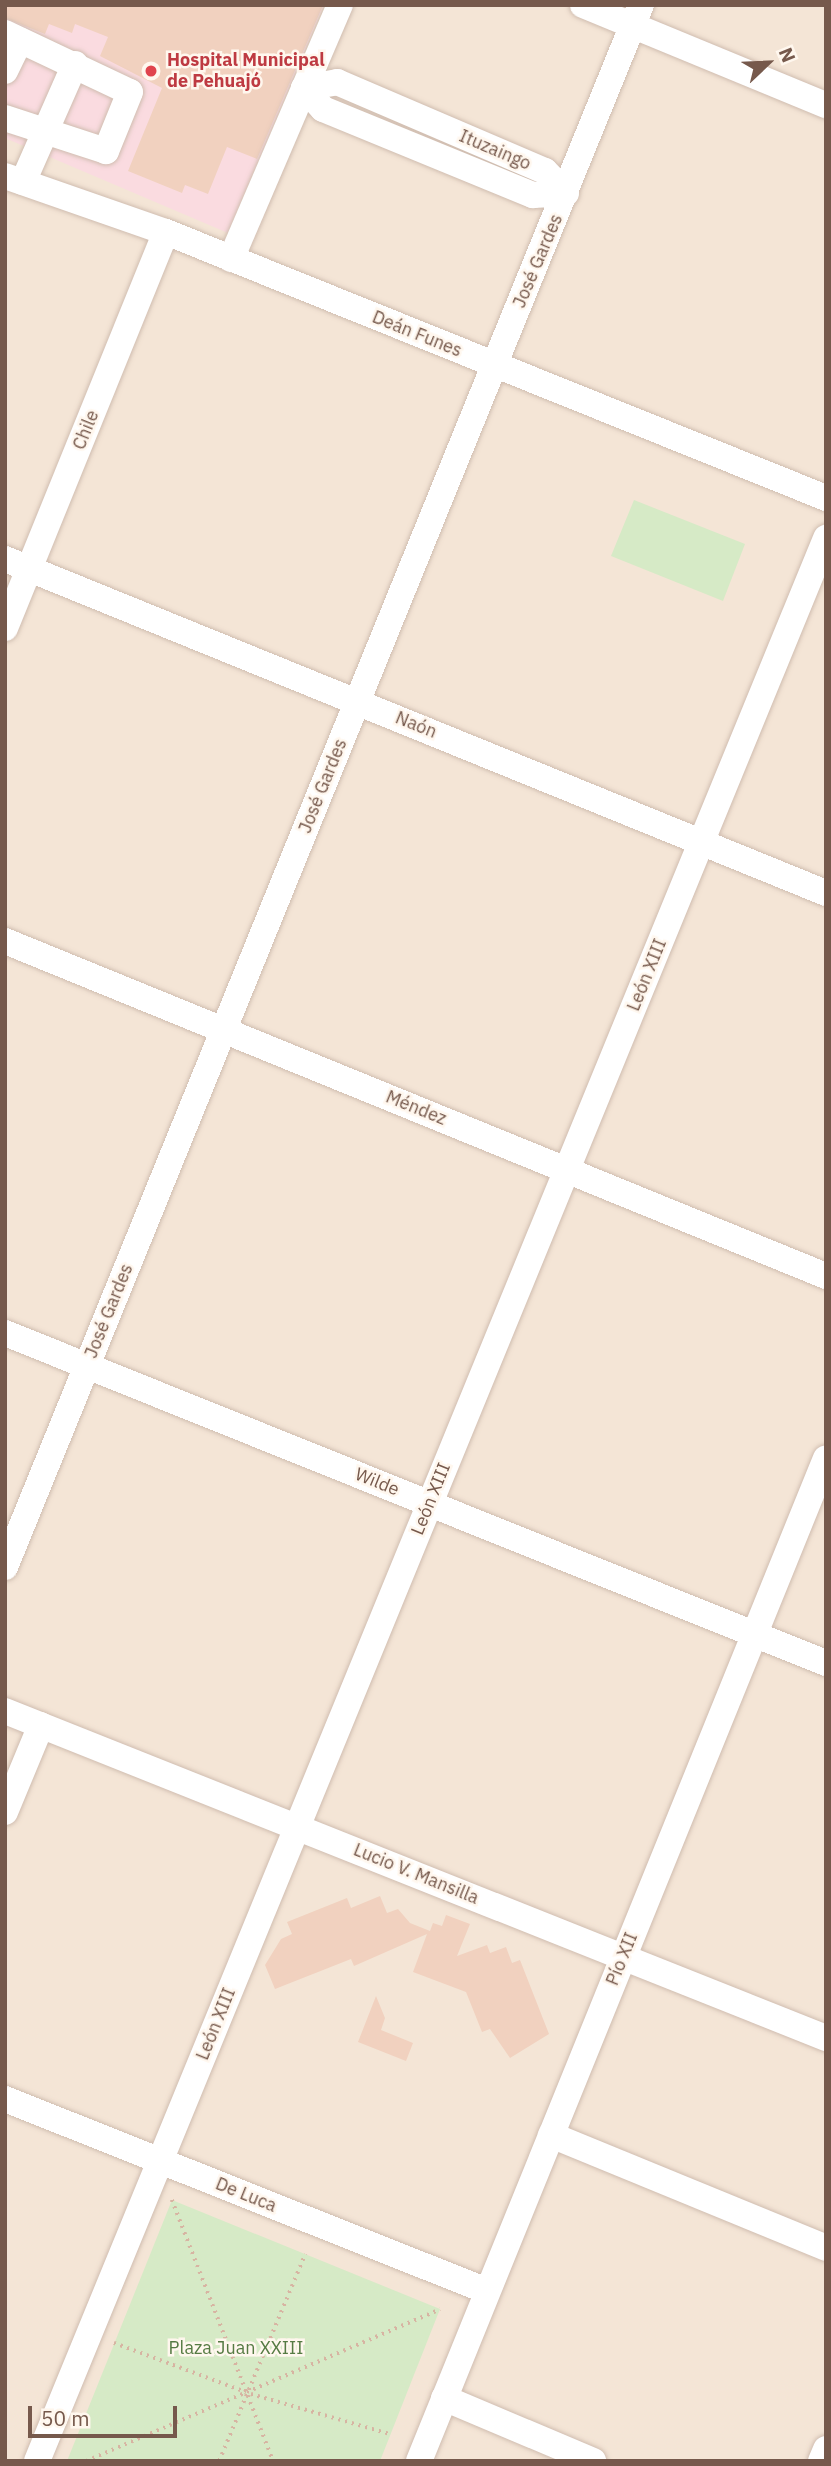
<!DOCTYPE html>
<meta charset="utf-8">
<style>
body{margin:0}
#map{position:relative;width:831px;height:2466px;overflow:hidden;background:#fcf3e7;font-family:"IBM Plex Sans",sans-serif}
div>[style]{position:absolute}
.residential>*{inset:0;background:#f4e5d6}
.medical>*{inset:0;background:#fadbe0}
.green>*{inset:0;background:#d6eac6}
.building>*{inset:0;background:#f1d1bf}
.path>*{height:3.5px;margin-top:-1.75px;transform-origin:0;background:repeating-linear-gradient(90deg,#d7b4a2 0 2px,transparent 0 7px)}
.roads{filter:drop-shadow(0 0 2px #d0bdb0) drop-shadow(0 0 2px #d0bdb0)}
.minor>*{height:26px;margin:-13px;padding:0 13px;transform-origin:13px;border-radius:13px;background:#fff}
.dots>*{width:19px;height:19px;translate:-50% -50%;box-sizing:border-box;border:4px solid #fff7ee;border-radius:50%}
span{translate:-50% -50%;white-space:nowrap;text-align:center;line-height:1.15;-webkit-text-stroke:5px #fff7ee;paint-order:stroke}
.health-label{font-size:18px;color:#be3a42;font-weight:700}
.left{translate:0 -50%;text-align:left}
.street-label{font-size:18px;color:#76594c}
.park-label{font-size:18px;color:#567b43}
.frame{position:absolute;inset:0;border:7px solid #76594c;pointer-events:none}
.north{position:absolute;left:733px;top:28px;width:70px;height:70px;-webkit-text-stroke:5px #fff7ee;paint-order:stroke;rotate:67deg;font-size:19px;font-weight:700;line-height:28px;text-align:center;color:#76594c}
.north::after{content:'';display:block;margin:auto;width:24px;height:32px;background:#76594c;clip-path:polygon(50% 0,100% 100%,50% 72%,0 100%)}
.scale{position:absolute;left:28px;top:2406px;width:149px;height:32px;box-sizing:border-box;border:4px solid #76594c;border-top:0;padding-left:9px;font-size:21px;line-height:24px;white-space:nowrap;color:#76594c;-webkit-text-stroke:5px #fff7ee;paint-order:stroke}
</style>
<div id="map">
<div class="residential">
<i style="clip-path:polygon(5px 5px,826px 5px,826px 2461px,5px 2461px)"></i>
</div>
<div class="medical">
<i style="clip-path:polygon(5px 5px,324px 5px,228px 233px,5px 138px)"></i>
</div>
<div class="green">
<i style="clip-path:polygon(634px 500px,745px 544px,723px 601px,611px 556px)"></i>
<i style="clip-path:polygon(172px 2200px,440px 2309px,380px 2461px,67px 2461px)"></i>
</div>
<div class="building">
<i style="clip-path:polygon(5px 5px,323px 5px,257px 159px,227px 147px,208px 194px,185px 185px,182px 193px,128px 171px,162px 88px,100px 56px,108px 37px,75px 24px,72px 33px,49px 24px,45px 34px,5px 18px)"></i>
<i style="clip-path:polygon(380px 1896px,387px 1913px,398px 1909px,410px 1923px,430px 1931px,433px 1923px,442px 1926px,446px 1915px,470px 1924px,457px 1956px,487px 1945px,490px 1953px,506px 1947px,512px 1963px,520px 1960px,549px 2034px,510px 2058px,490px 2029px,482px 2032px,466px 1992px,413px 1972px,427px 1934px,354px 1966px,351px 1959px,275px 1989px,265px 1965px,281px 1939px,292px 1934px,287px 1922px,347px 1898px,351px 1908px)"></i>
<i style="clip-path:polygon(376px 1996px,385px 2018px,381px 2030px,413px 2043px,406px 2061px,358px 2042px)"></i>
</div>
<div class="path">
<i style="left:172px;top:2200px;width:280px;rotate:68.8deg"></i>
<i style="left:114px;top:2343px;width:141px;rotate:20.4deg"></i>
<i style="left:251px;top:2394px;width:145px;rotate:16.1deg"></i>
<i style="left:86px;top:2461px;width:385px;rotate:-23.2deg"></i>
<i style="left:219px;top:2461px;width:224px;rotate:-67.4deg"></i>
</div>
<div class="roads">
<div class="minor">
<i style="left:583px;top:5px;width:263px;rotate:22.4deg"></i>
<i style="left:5px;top:33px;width:138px;rotate:25.3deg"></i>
<i style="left:130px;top:92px;width:64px;rotate:112.1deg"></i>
<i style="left:106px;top:151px;width:106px;rotate:-161.9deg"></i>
<i style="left:5px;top:71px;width:34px;rotate:-64deg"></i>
<i style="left:304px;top:88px;width:34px;rotate:-10deg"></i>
<i style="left:337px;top:82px;width:226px;rotate:23.2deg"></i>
<i style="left:545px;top:171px;width:30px;rotate:46deg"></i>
<i style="left:304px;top:88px;width:28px;rotate:48deg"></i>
<i style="left:323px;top:109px;width:227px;rotate:22.3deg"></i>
<i style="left:533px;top:195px;width:33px;rotate:-3deg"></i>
<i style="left:5px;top:176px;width:170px;rotate:19.2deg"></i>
<i style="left:166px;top:232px;width:712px;rotate:21.95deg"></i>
<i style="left:23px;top:182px;width:129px;rotate:-66.2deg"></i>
<i style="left:231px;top:259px;width:276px;rotate:-66.8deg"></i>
<i style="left:5px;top:559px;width:886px;rotate:22.14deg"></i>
<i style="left:5px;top:628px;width:427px;rotate:-67.9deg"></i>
<i style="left:5px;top:941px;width:887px;rotate:22.2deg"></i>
<i style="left:5px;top:1333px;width:885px;rotate:21.9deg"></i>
<i style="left:5px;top:1567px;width:1687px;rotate:-67.85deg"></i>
<i style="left:5px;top:1711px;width:884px;rotate:21.72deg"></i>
<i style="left:5px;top:1812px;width:94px;rotate:-67.5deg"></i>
<i style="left:5px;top:2099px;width:519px;rotate:21.72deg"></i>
<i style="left:551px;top:2135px;width:297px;rotate:22.3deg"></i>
<i style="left:444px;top:2398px;width:162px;rotate:22.9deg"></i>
<i style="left:37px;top:2461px;width:2079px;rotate:-67.69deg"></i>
<i style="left:419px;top:2461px;width:1082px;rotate:-67.91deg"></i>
<i style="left:821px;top:2461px;width:13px;rotate:-67deg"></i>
</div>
</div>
<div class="dots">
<i style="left:151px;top:71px;background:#e0444e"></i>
</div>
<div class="health-label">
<span class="left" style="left:167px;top:71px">Hospital Municipal<br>de Pehuajó</span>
</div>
<div class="street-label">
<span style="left:495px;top:150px;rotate:23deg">Ituzaingo</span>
<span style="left:538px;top:261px;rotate:-67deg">José Gardes</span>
<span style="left:417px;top:334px;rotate:22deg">Deán Funes</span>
<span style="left:86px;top:430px;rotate:-68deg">Chile</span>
<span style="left:416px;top:725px;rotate:22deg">Naón</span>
<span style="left:323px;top:786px;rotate:-68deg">José Gardes</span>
<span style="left:647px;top:975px;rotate:-68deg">León XIII</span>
<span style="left:416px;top:1108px;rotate:22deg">Méndez</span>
<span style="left:109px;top:1311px;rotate:-68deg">José Gardes</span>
<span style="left:377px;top:1482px;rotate:22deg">Wilde</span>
<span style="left:431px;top:1499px;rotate:-68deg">León XIII</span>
<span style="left:416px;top:1874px;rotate:22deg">Lucio V. Mansilla</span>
<span style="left:622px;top:1959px;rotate:-68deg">Pío XII</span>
<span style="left:216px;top:2024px;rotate:-68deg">León XIII</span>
<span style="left:246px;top:2195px;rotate:22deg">De Luca</span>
</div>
<div class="park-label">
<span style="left:236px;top:2348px">Plaza Juan XXIII</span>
</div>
<div class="frame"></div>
<div class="north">N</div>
<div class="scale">50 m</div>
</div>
